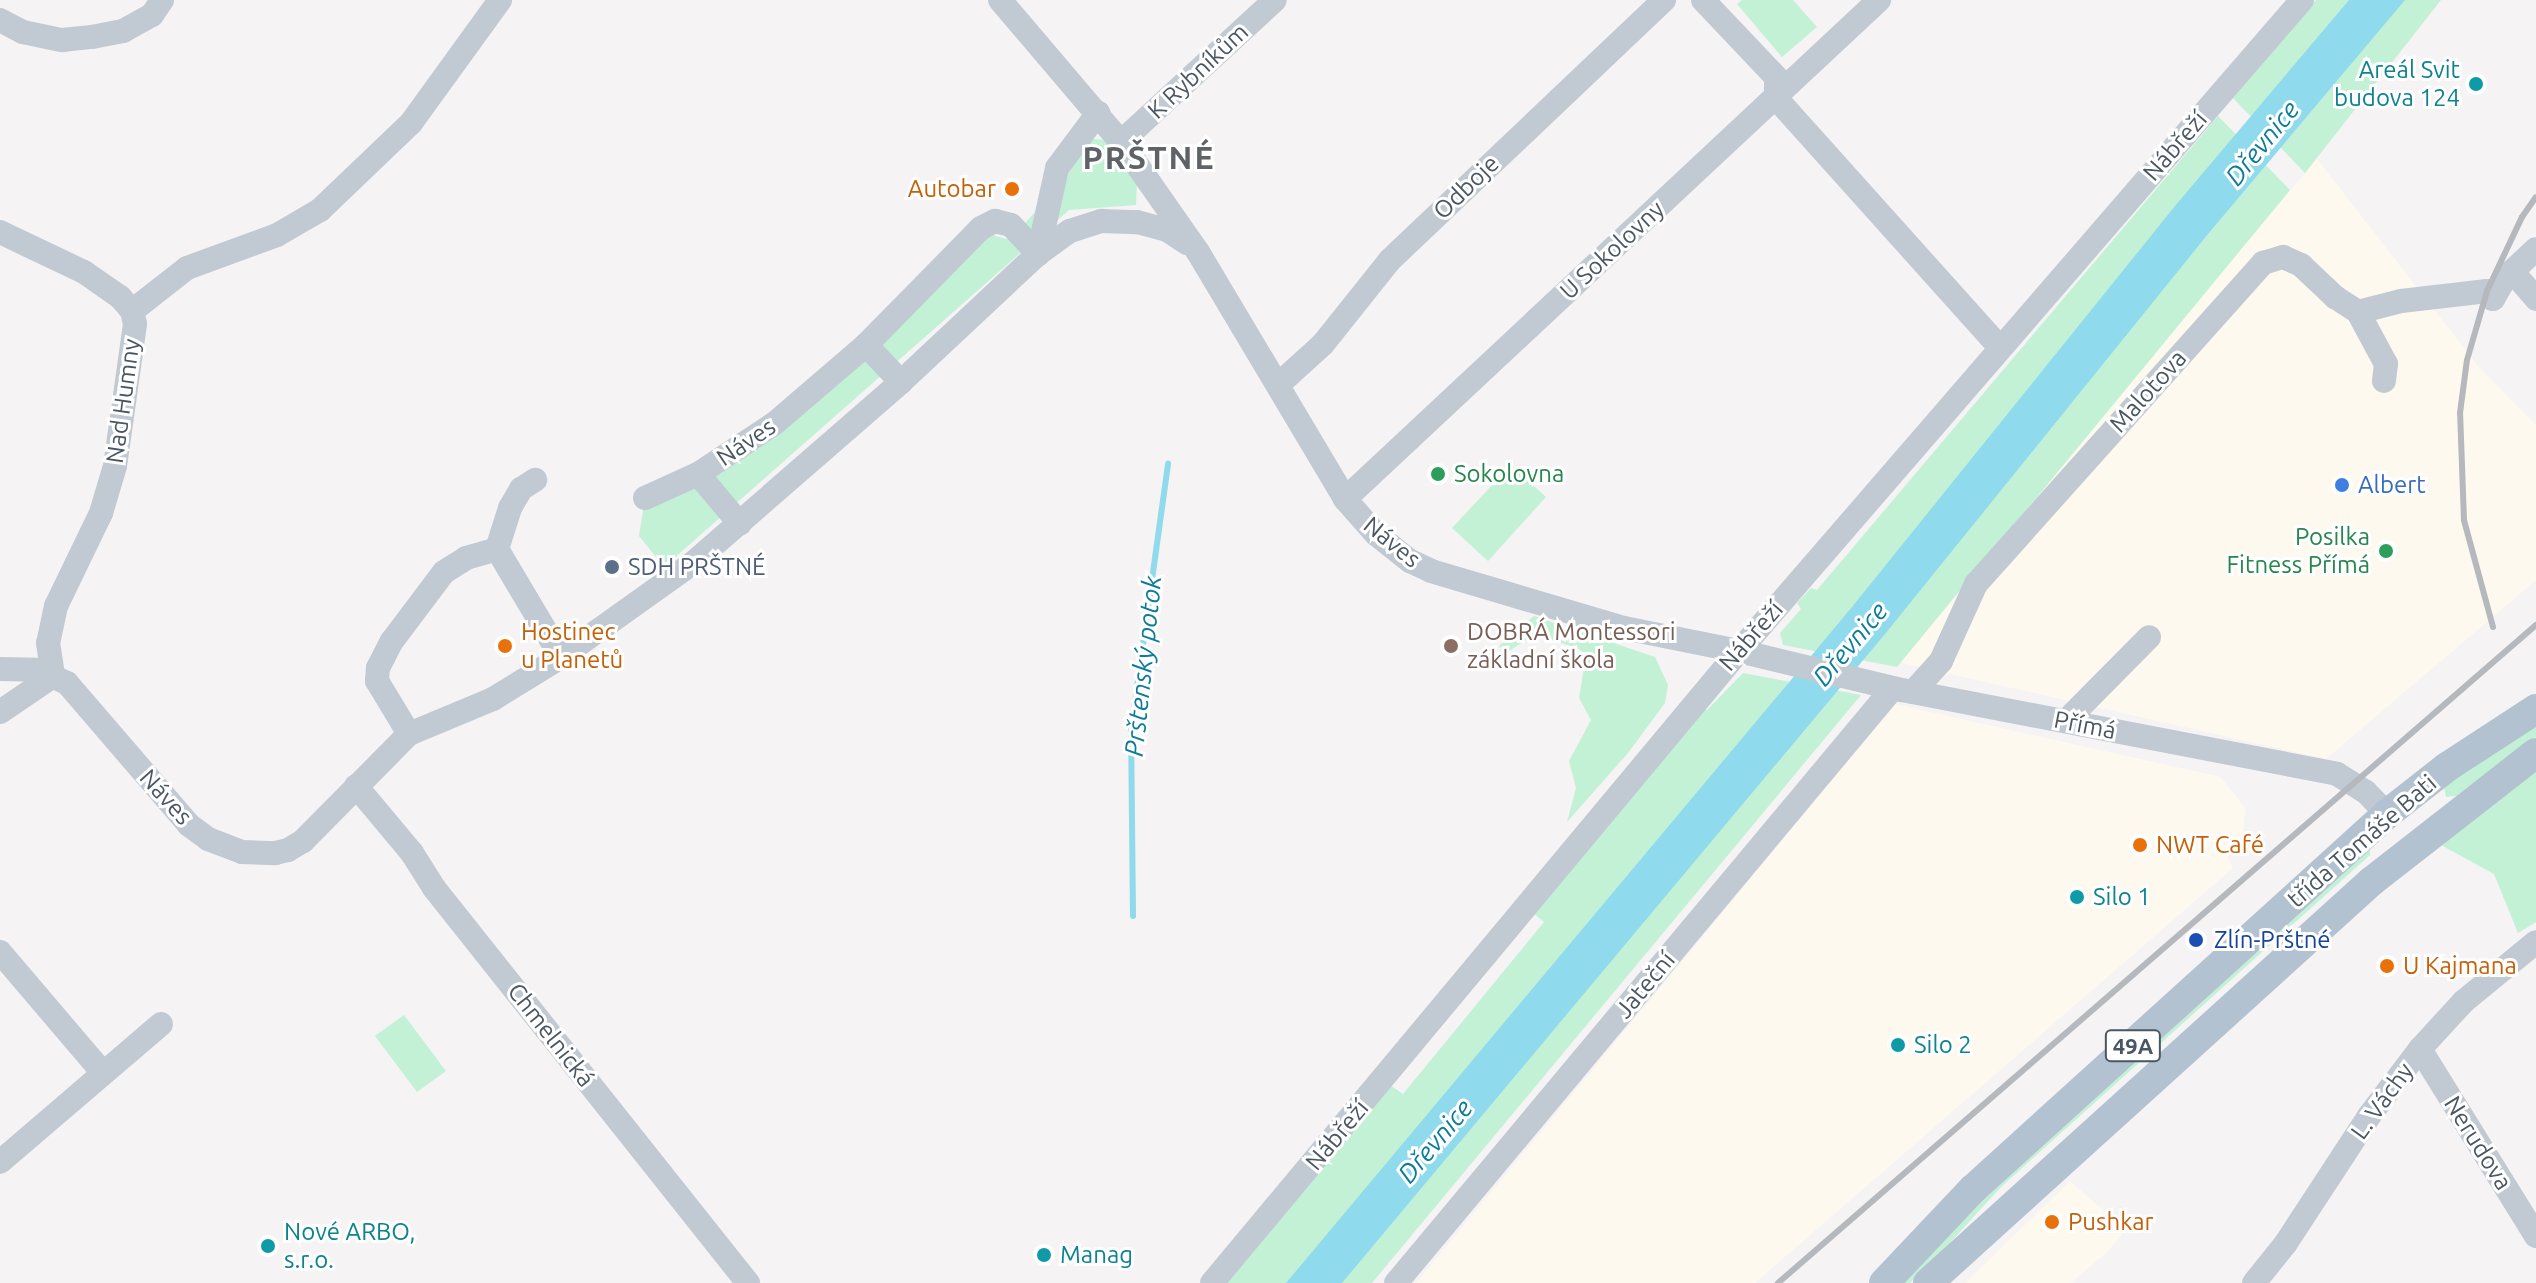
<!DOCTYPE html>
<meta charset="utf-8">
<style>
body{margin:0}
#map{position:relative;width:2536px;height:1283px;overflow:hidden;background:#f5f3f3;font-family:Ubuntu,sans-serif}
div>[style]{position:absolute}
.commercial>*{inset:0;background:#fdf9ef}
.green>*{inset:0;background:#c3f1d5}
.water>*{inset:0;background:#90daee}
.stream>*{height:6px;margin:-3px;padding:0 3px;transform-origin:3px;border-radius:3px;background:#90daee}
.minor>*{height:24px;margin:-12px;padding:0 12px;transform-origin:12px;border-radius:12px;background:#c1cad2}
.major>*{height:30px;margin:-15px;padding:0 15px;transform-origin:15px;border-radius:15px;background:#b3c2d1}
.rail>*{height:6px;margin:-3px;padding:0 3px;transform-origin:3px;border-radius:3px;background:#b5b8bd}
.dots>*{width:22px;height:22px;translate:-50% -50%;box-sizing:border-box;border:4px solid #fff;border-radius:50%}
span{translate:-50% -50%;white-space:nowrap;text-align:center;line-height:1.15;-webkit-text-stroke:6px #fff;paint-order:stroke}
.shield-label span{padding:2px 6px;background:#fff;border:2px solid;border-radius:6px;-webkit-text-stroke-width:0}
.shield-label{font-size:22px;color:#4a5661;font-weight:700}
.culture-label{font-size:24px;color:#0d838f}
.right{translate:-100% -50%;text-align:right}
.left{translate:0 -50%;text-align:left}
.street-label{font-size:24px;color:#4a5661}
.food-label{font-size:24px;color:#c56008}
.leisure-label{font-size:24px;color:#27864d}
.shop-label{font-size:24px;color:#366cbe}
.service-label{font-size:24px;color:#4e5e75}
.education-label{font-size:24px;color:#785e54}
.transit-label{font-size:24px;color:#164399}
.water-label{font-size:26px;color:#0c7c9b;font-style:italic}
.district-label{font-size:32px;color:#5f6368;font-weight:700;letter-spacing:2px}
</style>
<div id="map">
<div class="commercial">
<i style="clip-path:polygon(2317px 159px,2479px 367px,2536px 425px,2536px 580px,2326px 759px,1892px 661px)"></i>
<i style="clip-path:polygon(1895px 704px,2221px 777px,2246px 809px,2243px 835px,2225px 851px,2233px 868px,1755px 1283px,1416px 1283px)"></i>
<i style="clip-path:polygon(2070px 1181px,2126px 1230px,2107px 1252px,2071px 1283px,1965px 1283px)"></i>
</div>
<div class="green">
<i style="clip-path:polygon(1742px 0,1793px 0,1817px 27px,1782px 57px,1737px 4px)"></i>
<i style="clip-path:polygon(2316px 0,2441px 0,2305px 173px,2233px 98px)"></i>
<i style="clip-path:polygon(2218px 116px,2290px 190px,1897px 667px,1783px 645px,1780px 633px,1801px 609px,1797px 603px,1811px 588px,1817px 590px)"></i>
<i style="clip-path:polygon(1094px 139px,1109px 140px,1137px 182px,1136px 205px,1069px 210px,664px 567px,639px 536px,645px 498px,776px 423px,978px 231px,1010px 240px,1068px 175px,1081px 146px)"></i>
<i style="clip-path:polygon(1511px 465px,1546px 497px,1488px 561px,1452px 528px)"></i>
<i style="clip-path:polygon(1534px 616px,1655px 657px,1668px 685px,1665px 703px,1628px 753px,1567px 822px,1576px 788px,1569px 761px,1591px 720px,1579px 698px,1586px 656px,1579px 649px,1535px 634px,1506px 653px,1499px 646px)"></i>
<i style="clip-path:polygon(1743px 673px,1861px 695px,1372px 1283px,1226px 1283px,1390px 1085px,1403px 1094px,1544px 922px,1532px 912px,1702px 707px,1707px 710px)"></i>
<i style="clip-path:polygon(2536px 722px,2536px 737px,2456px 796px,2446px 797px,2444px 786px)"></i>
<i style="clip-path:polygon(2536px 771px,2536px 922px,2518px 933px,2494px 874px,2441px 845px)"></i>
<i style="clip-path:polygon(2370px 849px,2370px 855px,2002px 1186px,1926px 1269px,1910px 1283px,1901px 1283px,1992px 1188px)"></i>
<i style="clip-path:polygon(404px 1015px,446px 1071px,417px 1092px,375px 1036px)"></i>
</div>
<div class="water">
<i style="clip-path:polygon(2349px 0,2405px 0,2208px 234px,1885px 634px,1342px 1283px,1286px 1283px,1852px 607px,2175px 206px)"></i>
</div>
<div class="stream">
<i style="left:1133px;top:916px;width:185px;rotate:-90.6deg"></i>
<i style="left:1131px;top:731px;width:270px;rotate:-82.1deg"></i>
</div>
<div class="minor">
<i style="left:1000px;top:0;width:187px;rotate:49.6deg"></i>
<i style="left:1121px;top:142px;width:134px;rotate:55deg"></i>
<i style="left:1198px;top:252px;width:287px;rotate:59.2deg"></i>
<i style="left:1345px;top:499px;width:47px;rotate:48.5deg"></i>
<i style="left:1376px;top:534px;width:43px;rotate:38.5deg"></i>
<i style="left:1410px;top:561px;width:23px;rotate:25deg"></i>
<i style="left:1431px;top:571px;width:201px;rotate:16.5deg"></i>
<i style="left:1624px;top:628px;width:117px;rotate:11.3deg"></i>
<i style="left:1739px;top:651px;width:168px;rotate:13.5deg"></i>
<i style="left:1902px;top:690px;width:443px;rotate:10.9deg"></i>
<i style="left:2337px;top:774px;width:34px;rotate:32deg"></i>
<i style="left:2366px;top:792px;width:30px;rotate:46deg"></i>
<i style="left:1703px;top:0;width:106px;rotate:46.5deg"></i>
<i style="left:1776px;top:77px;width:21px;rotate:90deg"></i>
<i style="left:1776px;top:98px;width:336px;rotate:48.1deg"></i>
<i style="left:0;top:20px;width:26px;rotate:28deg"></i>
<i style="left:23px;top:32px;width:40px;rotate:12deg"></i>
<i style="left:62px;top:40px;width:30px;rotate:-6deg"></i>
<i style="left:92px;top:37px;width:32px;rotate:-11deg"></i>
<i style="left:123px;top:31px;width:33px;rotate:-29deg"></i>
<i style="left:152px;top:15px;width:18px;rotate:-56deg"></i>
<i style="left:1121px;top:142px;width:209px;rotate:-42.7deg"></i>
<i style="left:0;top:232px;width:93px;rotate:25.5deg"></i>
<i style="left:84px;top:272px;width:44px;rotate:34.8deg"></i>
<i style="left:120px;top:297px;width:18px;rotate:49deg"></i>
<i style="left:132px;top:311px;width:13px;rotate:77deg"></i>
<i style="left:135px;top:324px;width:143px;rotate:98deg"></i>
<i style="left:115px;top:466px;width:49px;rotate:106.6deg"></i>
<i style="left:101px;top:513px;width:103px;rotate:115.8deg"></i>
<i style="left:56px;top:606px;width:38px;rotate:102deg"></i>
<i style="left:48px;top:643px;width:33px;rotate:81deg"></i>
<i style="left:1038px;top:254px;width:88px;rotate:-77.5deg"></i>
<i style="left:1057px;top:168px;width:69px;rotate:-53.3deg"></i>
<i style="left:2512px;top:271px;width:37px;rotate:49deg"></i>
<i style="left:132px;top:311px;width:70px;rotate:-38deg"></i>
<i style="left:187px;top:268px;width:96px;rotate:-20.1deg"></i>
<i style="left:277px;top:235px;width:50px;rotate:-30.2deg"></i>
<i style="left:320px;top:210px;width:126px;rotate:-43.7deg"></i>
<i style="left:411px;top:123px;width:152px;rotate:-54.1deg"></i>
<i style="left:2358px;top:312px;width:59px;rotate:61.7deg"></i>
<i style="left:2386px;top:364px;width:17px;rotate:97deg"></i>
<i style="left:866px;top:345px;width:51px;rotate:46.6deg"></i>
<i style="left:1279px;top:384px;width:59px;rotate:-42.3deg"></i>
<i style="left:1323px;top:344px;width:107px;rotate:-51.4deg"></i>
<i style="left:1390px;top:260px;width:378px;rotate:-43.5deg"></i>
<i style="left:698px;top:474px;width:65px;rotate:50deg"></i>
<i style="left:645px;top:498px;width:58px;rotate:-24.4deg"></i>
<i style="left:698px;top:474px;width:92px;rotate:-33.5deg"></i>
<i style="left:775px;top:423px;width:120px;rotate:-40.6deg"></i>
<i style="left:866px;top:345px;width:164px;rotate:-45.5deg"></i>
<i style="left:981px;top:228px;width:16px;rotate:-27deg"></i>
<i style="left:995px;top:221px;width:16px;rotate:14deg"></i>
<i style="left:1011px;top:225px;width:40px;rotate:47deg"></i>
<i style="left:1345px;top:499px;width:731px;rotate:-43.06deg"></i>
<i style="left:497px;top:549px;width:126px;rotate:59.3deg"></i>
<i style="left:0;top:669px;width:39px;rotate:1deg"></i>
<i style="left:39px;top:670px;width:31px;rotate:25deg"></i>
<i style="left:67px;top:683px;width:187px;rotate:49.3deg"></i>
<i style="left:189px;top:825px;width:24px;rotate:36deg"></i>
<i style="left:208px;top:839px;width:36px;rotate:21deg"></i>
<i style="left:242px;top:852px;width:33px;rotate:2deg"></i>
<i style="left:275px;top:853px;width:13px;rotate:-13deg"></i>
<i style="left:288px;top:850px;width:17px;rotate:-31deg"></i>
<i style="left:303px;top:841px;width:151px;rotate:-45.3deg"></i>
<i style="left:409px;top:734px;width:91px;rotate:-22.6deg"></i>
<i style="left:493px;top:699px;width:80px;rotate:-31.7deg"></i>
<i style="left:561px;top:657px;width:162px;rotate:-35.5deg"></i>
<i style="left:693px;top:563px;width:276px;rotate:-41deg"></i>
<i style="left:901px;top:382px;width:187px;rotate:-43.1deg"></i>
<i style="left:1038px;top:254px;width:39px;rotate:-36deg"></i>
<i style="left:1070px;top:231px;width:33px;rotate:-18deg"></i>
<i style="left:1101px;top:221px;width:36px;rotate:2deg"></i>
<i style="left:1137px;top:222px;width:31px;rotate:15deg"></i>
<i style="left:1167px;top:230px;width:24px;rotate:33deg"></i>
<i style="left:1913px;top:692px;width:42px;rotate:-47.9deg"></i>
<i style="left:1941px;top:661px;width:85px;rotate:-65.6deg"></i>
<i style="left:1976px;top:584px;width:431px;rotate:-48.2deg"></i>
<i style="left:2263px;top:263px;width:21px;rotate:-17deg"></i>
<i style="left:2283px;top:257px;width:20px;rotate:24deg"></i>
<i style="left:2301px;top:265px;width:47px;rotate:43.3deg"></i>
<i style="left:2335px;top:297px;width:27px;rotate:33deg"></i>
<i style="left:2358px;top:312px;width:44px;rotate:-14.3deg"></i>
<i style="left:2401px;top:301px;width:87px;rotate:-6.6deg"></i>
<i style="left:2487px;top:291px;width:10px;rotate:53deg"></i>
<i style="left:2493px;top:299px;width:24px;rotate:-60deg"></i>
<i style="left:2505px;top:278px;width:42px;rotate:-43.1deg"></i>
<i style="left:0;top:712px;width:64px;rotate:-34.2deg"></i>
<i style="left:2066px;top:721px;width:118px;rotate:-45.3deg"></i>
<i style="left:409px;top:734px;width:62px;rotate:-121.1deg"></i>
<i style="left:377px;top:681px;width:13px;rotate:-86deg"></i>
<i style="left:378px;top:668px;width:30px;rotate:-63deg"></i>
<i style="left:392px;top:641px;width:86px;rotate:-53deg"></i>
<i style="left:444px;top:572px;width:26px;rotate:-32deg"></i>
<i style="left:466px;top:558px;width:32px;rotate:-16deg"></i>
<i style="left:497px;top:549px;width:43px;rotate:-72.4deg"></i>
<i style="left:510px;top:508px;width:22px;rotate:-60deg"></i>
<i style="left:521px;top:489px;width:17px;rotate:-33deg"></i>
<i style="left:356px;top:786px;width:87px;rotate:50.1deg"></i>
<i style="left:412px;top:853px;width:41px;rotate:57.8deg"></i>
<i style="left:434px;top:888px;width:505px;rotate:51.52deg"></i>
<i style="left:0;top:952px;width:159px;rotate:49.6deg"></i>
<i style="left:2420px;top:1049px;width:220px;rotate:58.2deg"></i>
<i style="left:0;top:1162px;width:212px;rotate:-40.6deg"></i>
<i style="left:1212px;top:1283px;width:823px;rotate:-50.18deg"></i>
<i style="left:1739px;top:651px;width:861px;rotate:-49.15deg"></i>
<i style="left:1396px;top:1283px;width:775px;rotate:-50.13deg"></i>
<i style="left:2254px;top:1283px;width:51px;rotate:-51.3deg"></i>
<i style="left:2286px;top:1243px;width:152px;rotate:-56.8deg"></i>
<i style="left:2369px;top:1116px;width:84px;rotate:-52.7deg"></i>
<i style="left:2420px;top:1049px;width:64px;rotate:-47.5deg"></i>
<i style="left:2463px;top:1002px;width:94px;rotate:-39.4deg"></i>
</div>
<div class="major">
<i style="left:1884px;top:1283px;width:129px;rotate:-46.6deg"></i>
<i style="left:1973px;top:1189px;width:559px;rotate:-42.17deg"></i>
<i style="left:2387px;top:814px;width:76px;rotate:-38.1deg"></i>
<i style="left:2447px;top:767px;width:106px;rotate:-33.1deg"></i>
<i style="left:1928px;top:1283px;width:599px;rotate:-42.16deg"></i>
<i style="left:2372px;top:881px;width:208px;rotate:-38deg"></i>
</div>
<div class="rail">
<i style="left:2493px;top:627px;width:111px;rotate:-105.2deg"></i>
<i style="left:2464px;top:520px;width:107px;rotate:-92.1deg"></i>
<i style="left:2460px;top:413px;width:53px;rotate:-82.5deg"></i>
<i style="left:2467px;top:360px;width:72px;rotate:-73.8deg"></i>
<i style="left:2487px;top:291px;width:82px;rotate:-64.7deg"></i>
<i style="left:2522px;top:217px;width:24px;rotate:-55deg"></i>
<i style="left:1778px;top:1283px;width:1004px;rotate:-40.96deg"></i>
</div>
<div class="dots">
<i style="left:2476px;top:84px;background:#0f9aa8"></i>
<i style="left:1012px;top:189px;background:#e8710a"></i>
<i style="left:1438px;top:474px;background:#2e9e5b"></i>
<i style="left:2342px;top:485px;background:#3f7fe0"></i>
<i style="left:2386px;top:551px;background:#2e9e5b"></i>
<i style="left:612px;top:567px;background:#5c6f8a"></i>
<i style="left:505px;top:646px;background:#e8710a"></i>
<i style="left:1451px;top:646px;background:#8d6e63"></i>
<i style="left:2140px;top:845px;background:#e8710a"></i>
<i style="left:2077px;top:897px;background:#0f9aa8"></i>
<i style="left:2196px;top:940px;background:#1a4fb4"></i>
<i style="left:2387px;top:966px;background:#e8710a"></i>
<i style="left:1898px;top:1045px;background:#0f9aa8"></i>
<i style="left:2052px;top:1222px;background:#e8710a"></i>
<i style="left:268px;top:1246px;background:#0f9aa8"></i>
<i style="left:1044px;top:1255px;background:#0f9aa8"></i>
</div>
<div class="shield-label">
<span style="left:2133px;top:1046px">49A</span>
</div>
<div class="culture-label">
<span class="right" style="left:2460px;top:84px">Areál Svit<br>budova 124</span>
<span class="left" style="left:2093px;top:897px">Silo 1</span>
<span class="left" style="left:1914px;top:1045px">Silo 2</span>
<span class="left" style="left:284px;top:1246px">Nové ARBO,<br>s.r.o.</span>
<span class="left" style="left:1060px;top:1255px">Manag</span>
</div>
<div class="street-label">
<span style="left:1198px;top:71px;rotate:-43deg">K Rybníkům</span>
<span style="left:2175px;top:146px;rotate:-49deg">Nábřeží</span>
<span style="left:1466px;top:187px;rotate:-44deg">Odboje</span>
<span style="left:1612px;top:250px;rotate:-43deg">U Sokolovny</span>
<span style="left:2148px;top:391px;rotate:-48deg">Malotova</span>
<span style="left:123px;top:401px;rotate:-82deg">Nad Humny</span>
<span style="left:746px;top:442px;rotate:-34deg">Náves</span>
<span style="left:1392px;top:542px;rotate:39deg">Náves</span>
<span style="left:1751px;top:636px;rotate:-49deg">Nábřeží</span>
<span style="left:2085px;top:725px;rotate:11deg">Přímá</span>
<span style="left:166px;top:797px;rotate:48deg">Náves</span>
<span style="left:2362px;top:841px;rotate:-41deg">třída Tomáše Bati</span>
<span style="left:1645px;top:985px;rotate:-50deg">Jateční</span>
<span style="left:551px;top:1035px;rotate:52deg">Chmelnická</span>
<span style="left:2382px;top:1101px;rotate:-54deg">L. Váchy</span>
<span style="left:1337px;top:1135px;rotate:-50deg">Nábřeží</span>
<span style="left:2478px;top:1143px;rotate:58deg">Nerudova</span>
</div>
<div class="food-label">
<span class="right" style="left:996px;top:189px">Autobar</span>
<span class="left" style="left:521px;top:646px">Hostinec<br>u Planetů</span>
<span class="left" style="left:2156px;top:845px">NWT Café</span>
<span class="left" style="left:2403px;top:966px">U Kajmana</span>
<span class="left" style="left:2068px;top:1222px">Pushkar</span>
</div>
<div class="leisure-label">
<span class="left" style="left:1454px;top:474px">Sokolovna</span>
<span class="right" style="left:2370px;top:551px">Posilka<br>Fitness Přímá</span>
</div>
<div class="shop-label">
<span class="left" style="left:2358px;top:485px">Albert</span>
</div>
<div class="service-label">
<span class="left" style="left:628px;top:567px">SDH PRŠTNÉ</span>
</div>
<div class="education-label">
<span class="left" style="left:1467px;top:646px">DOBRÁ Montessori<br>základní škola</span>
</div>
<div class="transit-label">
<span class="left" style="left:2214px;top:940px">Zlín-Prštné</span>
</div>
<div class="water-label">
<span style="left:2262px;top:143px;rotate:-51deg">Dřevnice</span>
<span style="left:1850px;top:644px;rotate:-50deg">Dřevnice</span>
<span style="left:1143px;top:666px;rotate:-84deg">Prštenský potok</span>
<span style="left:1435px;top:1141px;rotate:-50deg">Dřevnice</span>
</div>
<div class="district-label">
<span style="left:1149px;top:157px">PRŠTNÉ</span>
</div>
</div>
